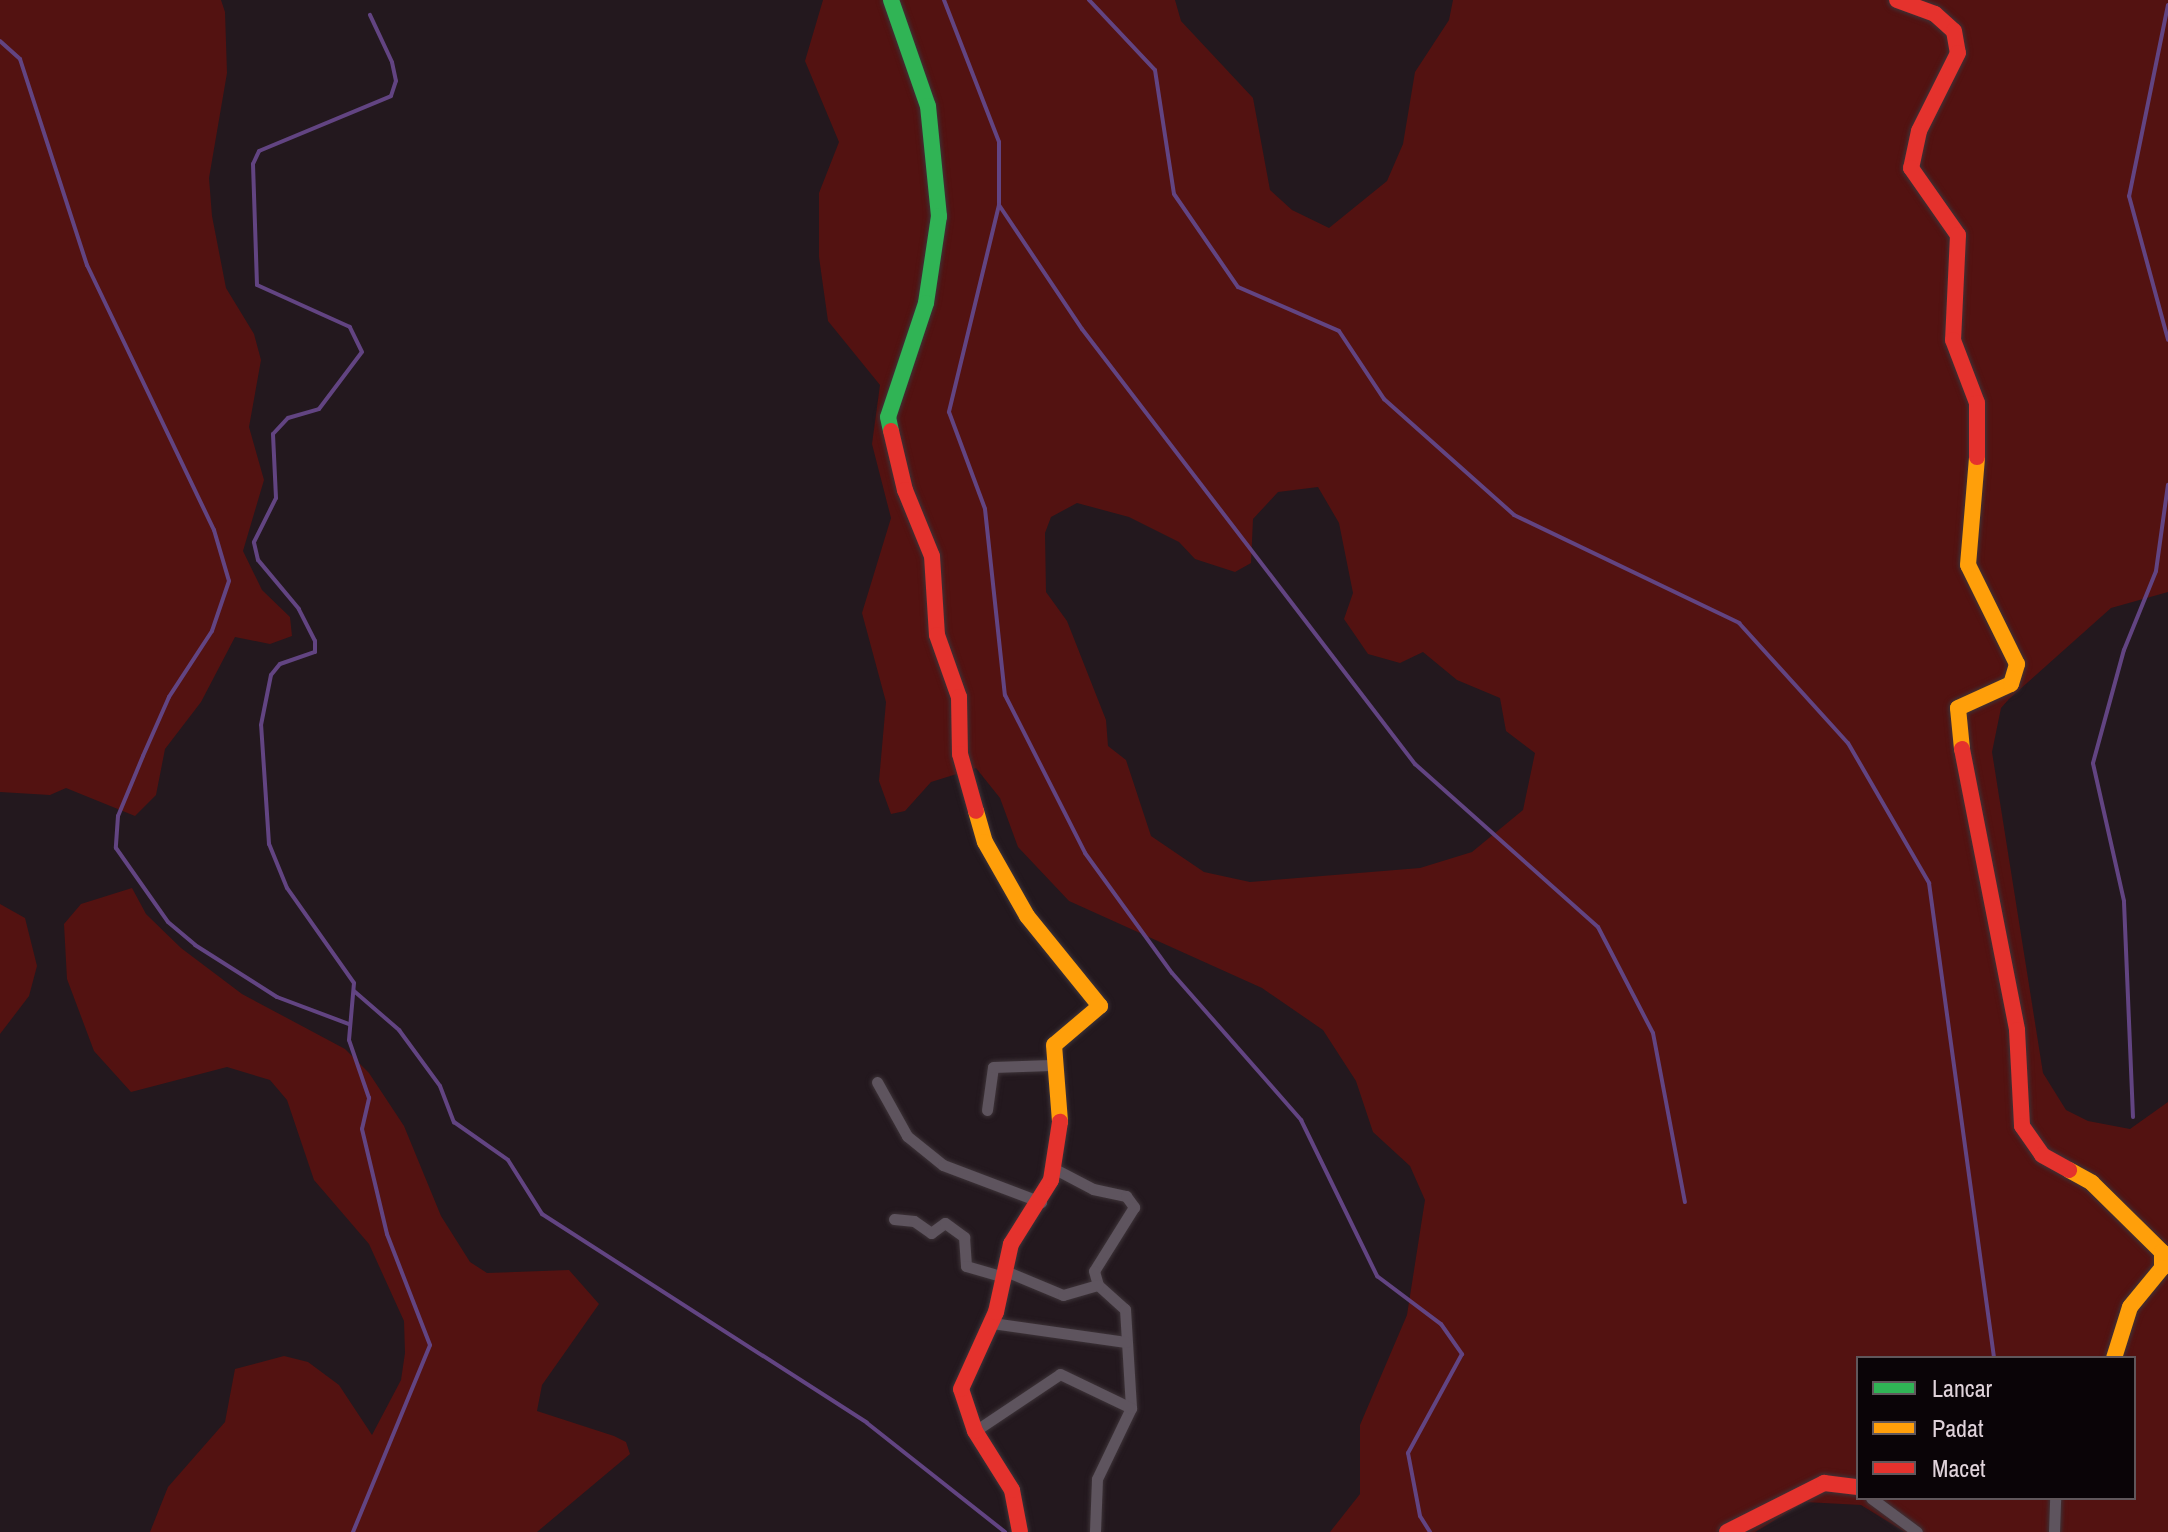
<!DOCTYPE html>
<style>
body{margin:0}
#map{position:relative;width:2168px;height:1532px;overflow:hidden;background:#23181e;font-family:"Archivo Narrow",sans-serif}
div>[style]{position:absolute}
.green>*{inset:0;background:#531211}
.stream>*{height:4px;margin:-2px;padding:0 2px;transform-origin:2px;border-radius:2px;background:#624482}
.roads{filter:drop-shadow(0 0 2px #3d3338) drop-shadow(0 0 2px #3d3338)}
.street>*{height:11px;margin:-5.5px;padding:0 5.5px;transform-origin:5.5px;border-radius:5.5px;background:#5e545e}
.fast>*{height:16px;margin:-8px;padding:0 8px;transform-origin:8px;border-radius:8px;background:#30b455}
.slow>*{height:16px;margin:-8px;padding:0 8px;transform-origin:8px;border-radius:8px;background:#ff9f0a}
.jam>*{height:16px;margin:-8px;padding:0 8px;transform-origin:8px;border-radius:8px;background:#e5322d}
span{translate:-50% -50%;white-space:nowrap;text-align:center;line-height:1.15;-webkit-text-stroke:8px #0a0407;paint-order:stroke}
.legend{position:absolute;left:1856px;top:1356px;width:280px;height:144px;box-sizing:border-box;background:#0a0407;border:2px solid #60575b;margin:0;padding:10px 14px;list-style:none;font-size:24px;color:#e0d3da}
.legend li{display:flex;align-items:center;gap:16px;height:40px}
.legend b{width:40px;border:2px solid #60575b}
</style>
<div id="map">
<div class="green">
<i style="clip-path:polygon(0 0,221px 0,225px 12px,227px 73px,209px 178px,212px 216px,226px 288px,254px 334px,261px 360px,249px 427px,264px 480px,243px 551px,262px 590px,290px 617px,292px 636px,270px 644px,235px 637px,201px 702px,165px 749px,156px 795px,135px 816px,66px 788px,50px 795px,0 792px)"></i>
<i style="clip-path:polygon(evenodd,823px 0,1175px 0,1181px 21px,1253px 98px,1270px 190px,1292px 210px,1329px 228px,1387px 181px,1403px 144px,1415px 72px,1449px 20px,1453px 0,2168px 0,2168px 592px,2111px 608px,2009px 699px,2001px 708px,1992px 752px,2043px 1073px,2066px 1110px,2088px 1121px,2130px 1129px,2168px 1102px,2168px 1532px,1905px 1532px,1861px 1505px,1805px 1502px,1755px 1532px,1330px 1532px,1360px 1494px,1360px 1425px,1407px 1315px,1425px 1200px,1410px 1166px,1373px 1132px,1356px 1081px,1323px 1030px,1262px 988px,1069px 901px,1018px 847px,1000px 798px,976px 768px,931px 782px,905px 811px,891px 814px,879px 781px,886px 702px,862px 613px,891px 518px,872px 444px,880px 385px,828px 321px,819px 257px,819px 193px,839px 142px,805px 61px,823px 0,1318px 487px,1339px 523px,1353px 593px,1344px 619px,1368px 654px,1400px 663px,1423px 652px,1457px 680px,1500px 698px,1506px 731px,1535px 753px,1523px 810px,1472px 852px,1420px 868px,1250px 882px,1204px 872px,1151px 836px,1126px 760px,1108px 746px,1106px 720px,1067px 621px,1046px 592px,1045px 533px,1051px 517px,1077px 503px,1129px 517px,1179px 542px,1195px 559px,1235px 572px,1251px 563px,1253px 519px,1278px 492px,1318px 487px,823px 0,1858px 1358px,2134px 1358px,2134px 1498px,1858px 1498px,1858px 1358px)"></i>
<i style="clip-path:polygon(132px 888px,146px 914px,181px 948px,242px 994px,345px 1049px,369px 1073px,404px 1126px,441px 1216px,470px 1262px,487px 1273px,569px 1270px,599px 1304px,542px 1385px,537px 1411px,614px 1436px,626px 1442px,630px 1454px,537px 1532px,150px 1532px,168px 1487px,225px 1422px,235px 1369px,284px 1356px,308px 1362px,339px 1385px,372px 1435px,401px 1380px,405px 1353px,404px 1321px,369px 1244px,314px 1180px,287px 1100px,270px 1080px,227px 1067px,131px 1092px,94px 1051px,67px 979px,64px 924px,81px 904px)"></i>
<i style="clip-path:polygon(0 904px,25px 918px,37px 966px,29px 996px,0 1034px)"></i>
</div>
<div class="stream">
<i style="left:944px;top:0;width:152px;rotate:68.8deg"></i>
<i style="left:999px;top:142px;width:63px;rotate:90deg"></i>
<i style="left:999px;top:205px;width:213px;rotate:103.6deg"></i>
<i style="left:949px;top:412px;width:103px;rotate:69.6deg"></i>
<i style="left:985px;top:509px;width:187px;rotate:83.9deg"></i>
<i style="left:1005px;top:695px;width:177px;rotate:63.1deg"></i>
<i style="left:1085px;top:853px;width:148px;rotate:54.1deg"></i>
<i style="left:1172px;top:973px;width:196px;rotate:48.7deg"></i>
<i style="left:1301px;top:1120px;width:174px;rotate:64deg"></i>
<i style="left:1377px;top:1276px;width:80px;rotate:36.9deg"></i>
<i style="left:1441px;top:1324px;width:37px;rotate:55deg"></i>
<i style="left:1462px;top:1354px;width:113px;rotate:118.6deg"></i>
<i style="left:1408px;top:1453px;width:64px;rotate:79.2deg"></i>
<i style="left:1420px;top:1516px;width:19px;rotate:58deg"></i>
<i style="left:1089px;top:0;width:96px;rotate:46.7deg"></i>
<i style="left:1155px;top:70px;width:125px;rotate:81.3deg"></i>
<i style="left:1174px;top:194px;width:113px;rotate:55.5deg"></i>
<i style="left:1238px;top:287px;width:110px;rotate:23.5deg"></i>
<i style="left:1339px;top:331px;width:82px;rotate:56.5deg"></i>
<i style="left:1384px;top:399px;width:174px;rotate:41.7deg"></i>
<i style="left:1514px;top:515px;width:250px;rotate:25.6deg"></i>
<i style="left:1739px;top:623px;width:162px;rotate:47.8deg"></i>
<i style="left:1848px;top:743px;width:162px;rotate:59.9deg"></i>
<i style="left:1929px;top:883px;width:479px;rotate:82.2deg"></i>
<i style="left:2168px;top:5px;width:195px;rotate:101.5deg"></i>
<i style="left:2129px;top:196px;width:149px;rotate:74.8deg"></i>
<i style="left:0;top:41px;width:27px;rotate:42deg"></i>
<i style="left:20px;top:59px;width:217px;rotate:72deg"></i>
<i style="left:87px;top:265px;width:294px;rotate:64.4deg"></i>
<i style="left:214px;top:530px;width:53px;rotate:73.6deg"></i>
<i style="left:229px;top:581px;width:53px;rotate:108.8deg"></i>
<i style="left:212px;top:631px;width:79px;rotate:123.1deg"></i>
<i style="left:169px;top:697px;width:64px;rotate:113.8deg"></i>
<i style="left:143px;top:756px;width:65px;rotate:112.6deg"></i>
<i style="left:118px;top:816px;width:32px;rotate:94deg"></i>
<i style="left:116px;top:848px;width:90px;rotate:54.9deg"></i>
<i style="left:168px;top:922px;width:35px;rotate:40deg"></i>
<i style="left:195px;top:945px;width:97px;rotate:32.4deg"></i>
<i style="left:277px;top:997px;width:77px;rotate:20.6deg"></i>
<i style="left:999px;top:205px;width:149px;rotate:56.2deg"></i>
<i style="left:1082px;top:329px;width:548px;rotate:52.57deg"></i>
<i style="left:1415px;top:764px;width:245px;rotate:41.7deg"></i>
<i style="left:1598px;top:927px;width:119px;rotate:62.6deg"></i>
<i style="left:1653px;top:1033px;width:172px;rotate:79.3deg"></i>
<i style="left:354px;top:991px;width:60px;rotate:40.9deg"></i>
<i style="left:399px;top:1030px;width:69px;rotate:53.8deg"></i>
<i style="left:440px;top:1086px;width:39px;rotate:69deg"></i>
<i style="left:454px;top:1122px;width:66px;rotate:35.1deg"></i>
<i style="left:508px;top:1160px;width:64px;rotate:57.8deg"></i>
<i style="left:542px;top:1214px;width:386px;rotate:32.7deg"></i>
<i style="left:867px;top:1423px;width:176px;rotate:38.3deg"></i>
<i style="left:2133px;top:1117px;width:216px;rotate:-92.4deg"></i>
<i style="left:2124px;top:901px;width:141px;rotate:-102.7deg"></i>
<i style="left:2093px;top:763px;width:117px;rotate:-74.7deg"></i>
<i style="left:2124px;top:650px;width:85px;rotate:-67.9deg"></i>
<i style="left:2156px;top:571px;width:87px;rotate:-82.1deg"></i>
<i style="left:353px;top:1532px;width:202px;rotate:-67.6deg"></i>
<i style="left:430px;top:1345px;width:119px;rotate:-111.2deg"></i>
<i style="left:387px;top:1234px;width:108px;rotate:-103.4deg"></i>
<i style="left:362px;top:1129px;width:32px;rotate:-77deg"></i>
<i style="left:369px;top:1098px;width:61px;rotate:-109deg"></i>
<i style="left:349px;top:1040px;width:57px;rotate:-85deg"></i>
<i style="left:354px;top:983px;width:116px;rotate:-125.2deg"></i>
<i style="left:287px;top:888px;width:48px;rotate:-112.2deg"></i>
<i style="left:269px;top:844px;width:119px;rotate:-93.8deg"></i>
<i style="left:261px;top:725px;width:51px;rotate:-78.7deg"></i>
<i style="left:271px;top:675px;width:14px;rotate:-51deg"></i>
<i style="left:280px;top:664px;width:37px;rotate:-19deg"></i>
<i style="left:315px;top:652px;width:11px;rotate:-90deg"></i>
<i style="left:315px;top:641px;width:36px;rotate:-117deg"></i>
<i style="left:299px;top:609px;width:64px;rotate:-129.9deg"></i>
<i style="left:258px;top:560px;width:18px;rotate:-103deg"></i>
<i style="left:254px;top:542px;width:49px;rotate:-63.4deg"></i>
<i style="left:276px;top:498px;width:64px;rotate:-92.7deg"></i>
<i style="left:273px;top:434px;width:22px;rotate:-47deg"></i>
<i style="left:288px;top:418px;width:32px;rotate:-16deg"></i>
<i style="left:319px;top:409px;width:71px;rotate:-53deg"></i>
<i style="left:362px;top:352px;width:28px;rotate:-116deg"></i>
<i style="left:350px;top:327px;width:102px;rotate:-155.7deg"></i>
<i style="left:257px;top:285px;width:121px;rotate:-91.9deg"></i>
<i style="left:253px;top:164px;width:14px;rotate:-65deg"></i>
<i style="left:259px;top:151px;width:143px;rotate:-22.6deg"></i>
<i style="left:391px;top:96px;width:16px;rotate:-72deg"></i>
<i style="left:396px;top:81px;width:19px;rotate:-102deg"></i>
<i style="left:392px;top:62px;width:52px;rotate:-115.1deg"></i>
</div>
<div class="roads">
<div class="street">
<i style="left:877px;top:1082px;width:62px;rotate:60.9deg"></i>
<i style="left:907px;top:1136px;width:46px;rotate:38.9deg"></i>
<i style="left:943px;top:1165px;width:105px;rotate:20.7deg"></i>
<i style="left:987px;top:1110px;width:43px;rotate:-82.1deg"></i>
<i style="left:993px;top:1067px;width:58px;rotate:-2deg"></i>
<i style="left:1053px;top:1168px;width:45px;rotate:27.7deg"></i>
<i style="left:1093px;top:1189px;width:34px;rotate:12deg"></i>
<i style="left:1126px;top:1196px;width:14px;rotate:54deg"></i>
<i style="left:1134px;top:1207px;width:75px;rotate:122deg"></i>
<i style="left:1094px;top:1271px;width:15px;rotate:74deg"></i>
<i style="left:1098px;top:1285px;width:36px;rotate:42deg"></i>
<i style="left:1125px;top:1309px;width:99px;rotate:86.5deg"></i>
<i style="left:1131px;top:1408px;width:79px;rotate:115.6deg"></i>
<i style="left:1097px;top:1479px;width:53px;rotate:92.2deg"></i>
<i style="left:894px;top:1219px;width:20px;rotate:6deg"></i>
<i style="left:914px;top:1221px;width:21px;rotate:35deg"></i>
<i style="left:931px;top:1233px;width:17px;rotate:-36deg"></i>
<i style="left:945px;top:1223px;width:24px;rotate:36deg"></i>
<i style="left:964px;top:1237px;width:29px;rotate:86deg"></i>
<i style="left:966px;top:1266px;width:36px;rotate:16deg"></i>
<i style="left:1003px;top:1270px;width:65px;rotate:22.6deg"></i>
<i style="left:1063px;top:1295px;width:36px;rotate:-16deg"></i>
<i style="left:992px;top:1323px;width:135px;rotate:8.1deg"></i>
<i style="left:975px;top:1431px;width:102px;rotate:-33.8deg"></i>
<i style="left:1060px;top:1374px;width:79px;rotate:25.6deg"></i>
<i style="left:1871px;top:1498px;width:57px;rotate:36.5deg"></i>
<i style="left:2054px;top:1532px;width:34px;rotate:-88deg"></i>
</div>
<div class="fast">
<i style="left:891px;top:0;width:112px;rotate:70.8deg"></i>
<i style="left:928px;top:106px;width:111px;rotate:84.3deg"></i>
<i style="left:939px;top:216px;width:88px;rotate:98.5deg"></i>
<i style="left:926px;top:303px;width:120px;rotate:108.4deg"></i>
<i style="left:888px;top:417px;width:14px;rotate:78deg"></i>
</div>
<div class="slow">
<i style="left:1962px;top:749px;width:41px;rotate:-95.6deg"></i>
<i style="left:1958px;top:708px;width:58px;rotate:-24.4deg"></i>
<i style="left:2011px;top:684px;width:21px;rotate:-73deg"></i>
<i style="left:2017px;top:664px;width:110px;rotate:-116.3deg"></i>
<i style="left:1968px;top:565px;width:108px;rotate:-85.2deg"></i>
<i style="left:976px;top:811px;width:32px;rotate:74deg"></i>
<i style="left:985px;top:842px;width:85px;rotate:60.4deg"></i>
<i style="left:1027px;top:916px;width:116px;rotate:51deg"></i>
<i style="left:1100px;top:1006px;width:60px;rotate:139.7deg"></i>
<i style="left:1054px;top:1045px;width:77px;rotate:85.5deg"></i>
<i style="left:2069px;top:1170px;width:26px;rotate:29deg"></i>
<i style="left:2092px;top:1183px;width:98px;rotate:44.6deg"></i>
<i style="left:2162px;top:1252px;width:16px;rotate:90deg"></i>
<i style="left:2162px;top:1268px;width:50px;rotate:129.4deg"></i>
<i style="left:2130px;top:1307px;width:53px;rotate:107.4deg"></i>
</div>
<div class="jam">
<i style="left:1897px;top:0;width:40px;rotate:20.2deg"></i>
<i style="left:1935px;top:14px;width:25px;rotate:42deg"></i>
<i style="left:1954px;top:31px;width:22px;rotate:80deg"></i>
<i style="left:1958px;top:53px;width:87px;rotate:116.6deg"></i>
<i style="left:1919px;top:131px;width:38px;rotate:102deg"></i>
<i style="left:1911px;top:168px;width:82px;rotate:55deg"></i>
<i style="left:1958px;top:235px;width:105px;rotate:92.7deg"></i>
<i style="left:1953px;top:340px;width:67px;rotate:69.1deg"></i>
<i style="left:1977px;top:403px;width:54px;rotate:90deg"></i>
<i style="left:891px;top:431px;width:61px;rotate:76.7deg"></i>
<i style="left:905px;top:490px;width:71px;rotate:67.8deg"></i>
<i style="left:932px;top:556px;width:79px;rotate:86.4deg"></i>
<i style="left:937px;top:635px;width:66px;rotate:70.5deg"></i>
<i style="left:959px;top:697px;width:57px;rotate:89deg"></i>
<i style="left:960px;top:754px;width:59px;rotate:74.3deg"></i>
<i style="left:1962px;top:749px;width:286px;rotate:78.9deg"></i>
<i style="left:2017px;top:1030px;width:96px;rotate:87deg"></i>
<i style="left:2022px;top:1126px;width:35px;rotate:55deg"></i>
<i style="left:2042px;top:1155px;width:31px;rotate:29deg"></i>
<i style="left:1020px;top:1532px;width:43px;rotate:-100.8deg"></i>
<i style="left:1012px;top:1490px;width:70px;rotate:-122.1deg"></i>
<i style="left:975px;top:1431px;width:44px;rotate:-108.4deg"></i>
<i style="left:961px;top:1389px;width:85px;rotate:-65.6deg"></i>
<i style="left:996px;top:1312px;width:70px;rotate:-77.6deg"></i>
<i style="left:1011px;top:1244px;width:75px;rotate:-58deg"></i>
<i style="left:1051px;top:1180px;width:59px;rotate:-81.2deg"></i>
<i style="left:1727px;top:1532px;width:109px;rotate:-26.8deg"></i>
<i style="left:1824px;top:1483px;width:34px;rotate:7deg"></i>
</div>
</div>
<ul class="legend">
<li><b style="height:10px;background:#30b455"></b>Lancar</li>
<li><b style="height:10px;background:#ff9f0a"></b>Padat</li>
<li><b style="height:10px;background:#e5322d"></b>Macet</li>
</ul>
</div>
